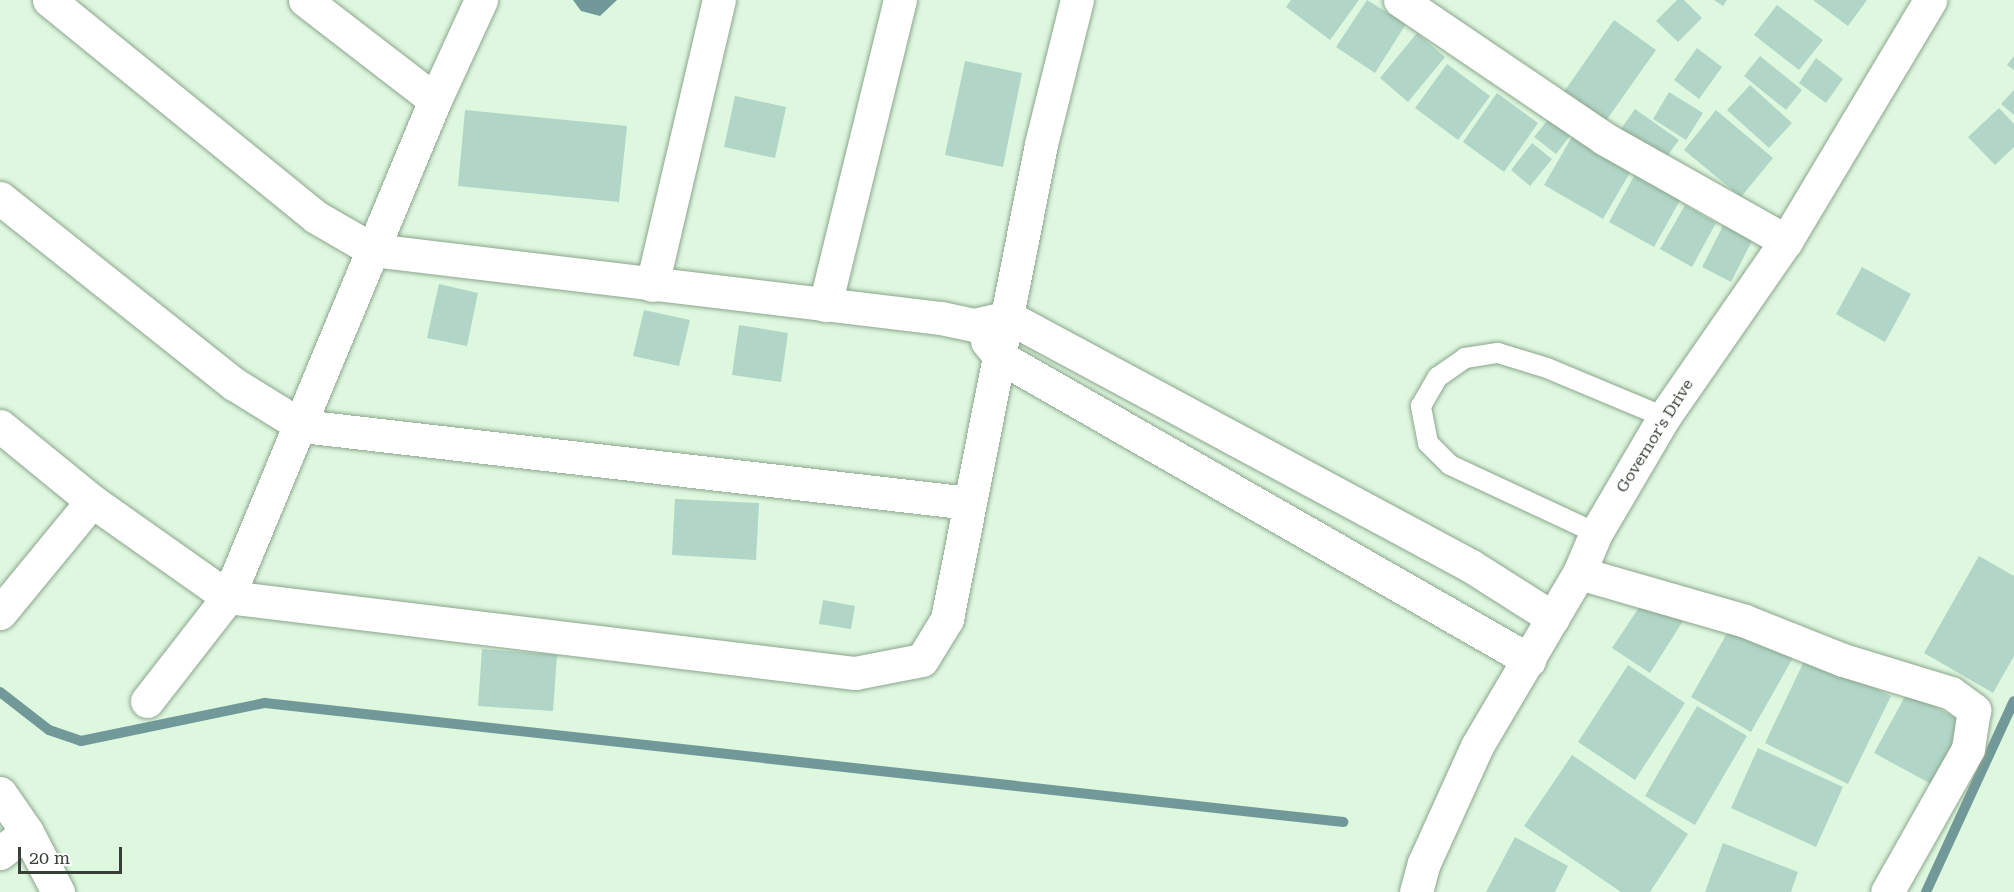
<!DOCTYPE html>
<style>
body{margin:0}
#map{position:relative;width:2014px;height:892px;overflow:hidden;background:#ddf8de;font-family:"Roboto Serif",serif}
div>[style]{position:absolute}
.water>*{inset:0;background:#729999}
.stream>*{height:10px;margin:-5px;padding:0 5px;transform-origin:5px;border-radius:5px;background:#729999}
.building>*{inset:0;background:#b1d6c8}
.roads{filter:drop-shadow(0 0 2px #8ca58d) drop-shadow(0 0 2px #8ca58d)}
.service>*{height:20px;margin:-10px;padding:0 10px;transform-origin:10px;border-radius:10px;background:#fff}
.minor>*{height:33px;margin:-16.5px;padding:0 16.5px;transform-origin:16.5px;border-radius:16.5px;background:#fff}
.primary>*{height:33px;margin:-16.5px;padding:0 16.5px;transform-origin:16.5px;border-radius:16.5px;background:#fff}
span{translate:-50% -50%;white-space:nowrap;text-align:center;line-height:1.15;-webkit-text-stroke:6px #fff;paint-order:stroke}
.street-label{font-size:16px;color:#364036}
.scale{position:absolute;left:18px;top:847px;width:104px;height:27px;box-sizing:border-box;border:3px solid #364036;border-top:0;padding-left:8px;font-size:18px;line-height:21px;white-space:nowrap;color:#364036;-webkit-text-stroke:4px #fff;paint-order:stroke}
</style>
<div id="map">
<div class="water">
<i style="clip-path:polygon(573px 0,617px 0,600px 16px,581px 11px)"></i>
</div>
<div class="stream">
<i style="left:0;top:692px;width:62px;rotate:37.8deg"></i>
<i style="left:49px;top:730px;width:34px;rotate:19deg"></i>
<i style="left:81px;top:741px;width:188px;rotate:-11.7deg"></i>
<i style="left:265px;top:703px;width:1085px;rotate:6.3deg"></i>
<i style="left:1926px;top:892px;width:210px;rotate:-65.3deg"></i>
</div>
<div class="building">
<i style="clip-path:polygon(1291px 0,1359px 0,1330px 40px,1286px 7px)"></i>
<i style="clip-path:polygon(1367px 0,1406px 24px,1375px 73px,1336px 47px)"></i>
<i style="clip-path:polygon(1677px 0,1684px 0,1702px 18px,1678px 42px,1656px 21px)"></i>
<i style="clip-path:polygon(1714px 0,1727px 0,1723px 6px)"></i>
<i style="clip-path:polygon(1813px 0,1867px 0,1848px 26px)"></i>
<i style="clip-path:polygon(1777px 5px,1823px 40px,1799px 70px,1754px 35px)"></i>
<i style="clip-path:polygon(1614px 20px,1656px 50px,1603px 125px,1561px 96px)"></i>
<i style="clip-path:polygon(1417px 33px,1445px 57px,1408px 102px,1380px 78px)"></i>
<i style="clip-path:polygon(1697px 48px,1722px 67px,1699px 99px,1674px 80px)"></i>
<i style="clip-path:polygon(1760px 56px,1802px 90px,1786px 110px,1744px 76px)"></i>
<i style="clip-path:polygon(2014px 56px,2014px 70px,2007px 65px)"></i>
<i style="clip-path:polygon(1816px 58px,1843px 79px,1826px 103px,1799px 83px)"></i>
<i style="clip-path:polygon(965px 61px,1022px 73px,1003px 167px,945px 155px)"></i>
<i style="clip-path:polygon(1447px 64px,1490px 96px,1458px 140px,1415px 108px)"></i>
<i style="clip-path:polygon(1750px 85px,1792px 123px,1769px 148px,1727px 110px)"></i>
<i style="clip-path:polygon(2014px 90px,2014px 115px,2001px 104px)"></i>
<i style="clip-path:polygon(1669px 92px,1703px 113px,1686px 140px,1653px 119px)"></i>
<i style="clip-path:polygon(1497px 93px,1538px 123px,1504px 172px,1463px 142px)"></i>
<i style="clip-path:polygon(735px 96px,786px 107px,775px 158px,724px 147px)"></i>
<i style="clip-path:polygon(1999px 108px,2014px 124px,2014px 147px,1995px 165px,1968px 137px)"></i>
<i style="clip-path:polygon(1635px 109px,1679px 140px,1662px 163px,1618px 133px)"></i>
<i style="clip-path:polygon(465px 110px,627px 126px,619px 202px,458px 186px)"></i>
<i style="clip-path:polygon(1716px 110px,1773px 158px,1741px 197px,1684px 150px)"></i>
<i style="clip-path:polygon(1551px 116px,1573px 132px,1556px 154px,1534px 137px)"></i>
<i style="clip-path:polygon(1573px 135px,1632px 169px,1603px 219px,1544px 185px)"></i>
<i style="clip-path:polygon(1532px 143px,1552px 159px,1530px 186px,1511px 170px)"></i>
<i style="clip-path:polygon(1638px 169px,1683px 195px,1654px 247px,1609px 222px)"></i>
<i style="clip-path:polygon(1685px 205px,1716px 223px,1692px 267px,1660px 249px)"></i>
<i style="clip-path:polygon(1726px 220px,1755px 235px,1731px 282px,1702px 267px)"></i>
<i style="clip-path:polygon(1862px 267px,1911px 294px,1885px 342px,1836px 314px)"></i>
<i style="clip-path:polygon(439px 284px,478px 293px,467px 346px,427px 338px)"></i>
<i style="clip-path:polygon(644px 310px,690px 320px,679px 366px,633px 356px)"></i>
<i style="clip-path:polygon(739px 325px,788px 333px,781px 382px,732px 375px)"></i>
<i style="clip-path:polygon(675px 499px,759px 503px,756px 560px,672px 555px)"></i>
<i style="clip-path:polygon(1979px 556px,2014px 576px,2014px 656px,1993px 693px,1924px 653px)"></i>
<i style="clip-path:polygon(1646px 597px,1683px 621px,1650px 673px,1612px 648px)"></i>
<i style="clip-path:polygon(823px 600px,855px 606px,851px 629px,819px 624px)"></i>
<i style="clip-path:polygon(1734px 621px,1794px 656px,1751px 732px,1691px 697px)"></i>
<i style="clip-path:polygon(482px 649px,557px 655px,553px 711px,478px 706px)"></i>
<i style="clip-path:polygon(1807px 655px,1891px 696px,1848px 784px,1765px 743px)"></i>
<i style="clip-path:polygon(1628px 665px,1685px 703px,1635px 780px,1578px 742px)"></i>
<i style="clip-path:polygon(1908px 691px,1966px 724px,1933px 785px,1874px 753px)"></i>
<i style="clip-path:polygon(1697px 706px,1747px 736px,1695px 825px,1645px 796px)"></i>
<i style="clip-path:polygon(1758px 748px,1843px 787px,1816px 847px,1731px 808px)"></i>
<i style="clip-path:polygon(1572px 755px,1688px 834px,1650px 892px,1621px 892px,1524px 826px)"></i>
<i style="clip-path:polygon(1515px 837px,1568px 866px,1555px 892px,1486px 892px)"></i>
<i style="clip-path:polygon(1723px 843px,1798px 872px,1791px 892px,1705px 892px)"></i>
</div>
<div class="roads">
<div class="service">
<i style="left:1596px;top:533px;width:161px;rotate:-155deg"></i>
<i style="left:1450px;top:465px;width:31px;rotate:-135deg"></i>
<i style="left:1428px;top:443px;width:38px;rotate:-101deg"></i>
<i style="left:1421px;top:406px;width:34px;rotate:-60deg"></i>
<i style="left:1438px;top:377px;width:33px;rotate:-35deg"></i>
<i style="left:1465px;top:358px;width:33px;rotate:-9deg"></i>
<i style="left:1498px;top:353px;width:51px;rotate:17deg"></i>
<i style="left:1547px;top:368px;width:127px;rotate:22.7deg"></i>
</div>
<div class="minor">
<i style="left:49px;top:0;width:344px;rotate:39.1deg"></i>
<i style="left:316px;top:217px;width:66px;rotate:30.1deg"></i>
<i style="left:373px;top:250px;width:572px;rotate:6.83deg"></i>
<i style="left:941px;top:318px;width:34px;rotate:12deg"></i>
<i style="left:974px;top:325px;width:35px;rotate:-13deg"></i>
<i style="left:1008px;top:317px;width:526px;rotate:28.27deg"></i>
<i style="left:1471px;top:566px;width:97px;rotate:32.4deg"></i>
<i style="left:305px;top:0;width:164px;rotate:37.6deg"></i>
<i style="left:1400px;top:0;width:248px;rotate:34.1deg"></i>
<i style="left:1605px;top:139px;width:208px;rotate:29.4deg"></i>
<i style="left:0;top:198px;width:299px;rotate:38.5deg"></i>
<i style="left:234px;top:384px;width:80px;rotate:31.7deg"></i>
<i style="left:302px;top:426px;width:672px;rotate:6.58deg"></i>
<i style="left:652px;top:285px;width:293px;rotate:-76.8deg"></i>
<i style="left:825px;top:305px;width:314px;rotate:-76.2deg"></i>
<i style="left:987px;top:341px;width:21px;rotate:51deg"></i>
<i style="left:1000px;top:357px;width:610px;rotate:29.8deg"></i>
<i style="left:0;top:426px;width:119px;rotate:39.2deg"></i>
<i style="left:92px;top:501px;width:166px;rotate:35.2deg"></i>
<i style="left:228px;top:597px;width:632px;rotate:6.91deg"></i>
<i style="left:855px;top:673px;width:68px;rotate:-11deg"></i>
<i style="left:922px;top:660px;width:48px;rotate:-58.6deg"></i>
<i style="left:947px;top:619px;width:484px;rotate:-78.8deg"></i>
<i style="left:1041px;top:144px;width:148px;rotate:-76deg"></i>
<i style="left:1579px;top:573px;width:173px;rotate:16.1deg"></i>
<i style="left:1745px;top:621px;width:105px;rotate:21.7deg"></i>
<i style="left:1843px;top:660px;width:113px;rotate:17deg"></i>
<i style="left:1951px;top:693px;width:29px;rotate:36deg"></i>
<i style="left:1974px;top:710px;width:39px;rotate:99deg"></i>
<i style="left:1968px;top:749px;width:164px;rotate:119.5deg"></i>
<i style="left:0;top:613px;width:145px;rotate:-50.6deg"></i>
<i style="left:147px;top:701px;width:132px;rotate:-52.1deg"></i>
<i style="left:228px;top:597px;width:538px;rotate:-67.39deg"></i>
<i style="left:435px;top:100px;width:110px;rotate:-65.3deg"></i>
<i style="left:0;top:793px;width:47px;rotate:55.3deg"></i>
<i style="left:27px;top:832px;width:68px;rotate:62.7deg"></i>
<i style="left:0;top:853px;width:34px;rotate:-38deg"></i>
</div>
<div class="primary">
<i style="left:1416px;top:892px;width:30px;rotate:-75deg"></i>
<i style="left:1424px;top:863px;width:128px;rotate:-65.6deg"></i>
<i style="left:1477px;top:746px;width:201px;rotate:-59.5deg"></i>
<i style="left:1579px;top:573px;width:43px;rotate:-67deg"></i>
<i style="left:1596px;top:533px;width:134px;rotate:-59.6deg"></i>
<i style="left:1664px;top:417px;width:214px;rotate:-55.3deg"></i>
<i style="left:1786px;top:241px;width:281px;rotate:-59.1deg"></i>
</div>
</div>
<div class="street-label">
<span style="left:1655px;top:436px;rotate:-58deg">Governor's Drive</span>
</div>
<div class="scale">20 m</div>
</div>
